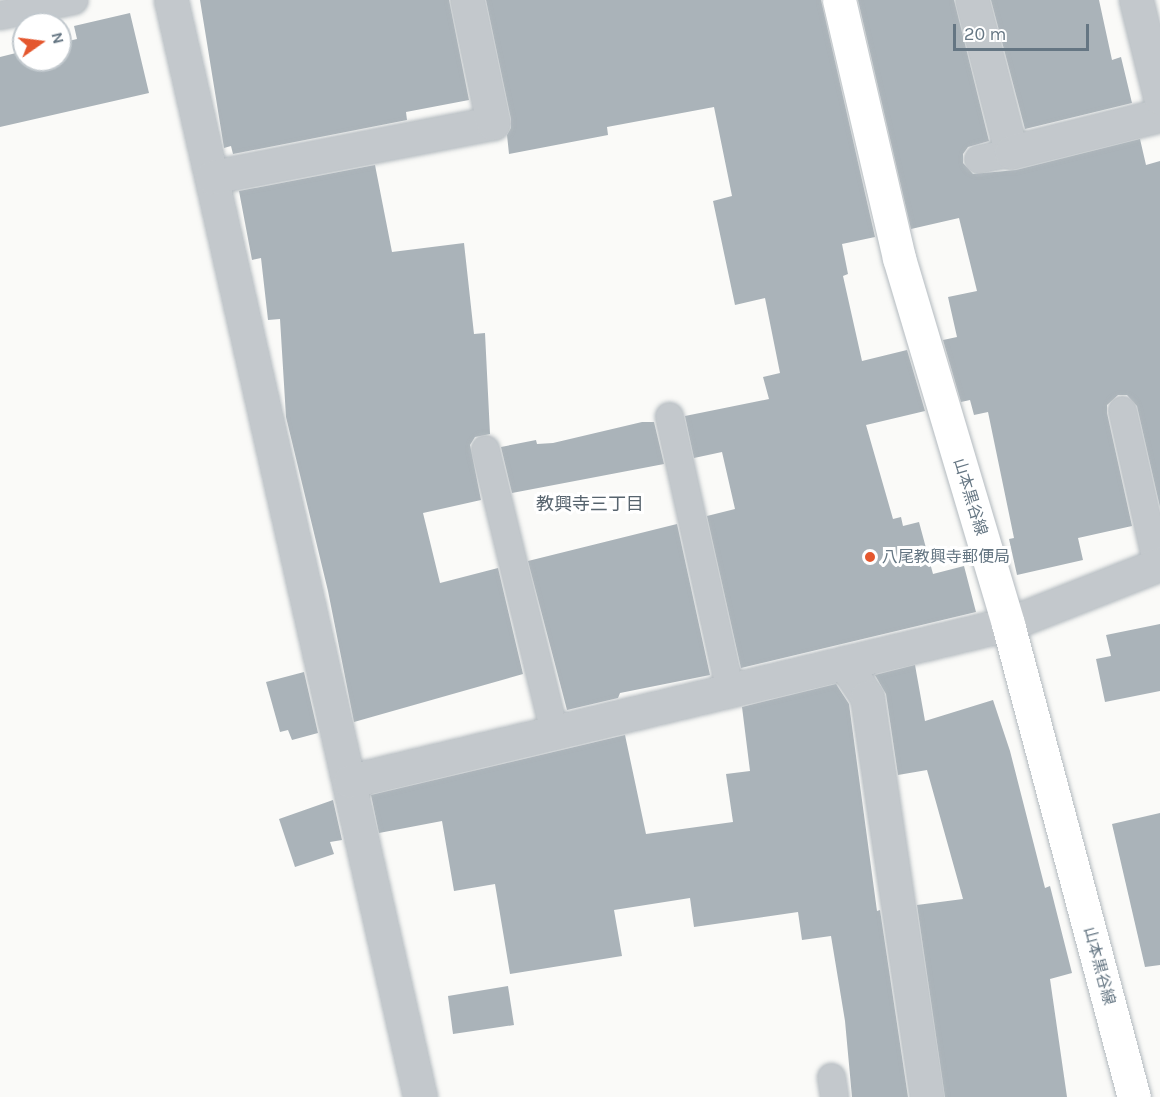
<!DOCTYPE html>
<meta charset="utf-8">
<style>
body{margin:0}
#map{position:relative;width:1160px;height:1097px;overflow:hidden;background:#fafaf8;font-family:Karla,"Noto Sans JP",sans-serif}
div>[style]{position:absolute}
.building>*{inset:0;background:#aab3b9}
.roads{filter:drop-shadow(0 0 2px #b3babf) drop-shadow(0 0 2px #b3babf)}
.lane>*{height:27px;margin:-13.5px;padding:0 13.5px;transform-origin:13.5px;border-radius:13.5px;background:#c3c8cc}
.street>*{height:33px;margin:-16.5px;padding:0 16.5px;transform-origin:16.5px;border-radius:16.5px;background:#c3c8cc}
.secondary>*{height:33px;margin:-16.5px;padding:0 16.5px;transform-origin:16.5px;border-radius:16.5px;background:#fff}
.dots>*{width:16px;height:16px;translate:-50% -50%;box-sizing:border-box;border:3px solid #fff;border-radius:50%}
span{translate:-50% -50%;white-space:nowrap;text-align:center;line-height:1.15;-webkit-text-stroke:6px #fff;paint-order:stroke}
.street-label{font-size:16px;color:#657683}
.poi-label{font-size:16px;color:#657683}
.left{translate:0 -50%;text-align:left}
.neighbourhood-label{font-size:18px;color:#57646e}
.north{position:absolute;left:12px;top:12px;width:60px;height:60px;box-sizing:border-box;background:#fff;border:2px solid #c1c8cd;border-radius:50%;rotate:76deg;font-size:16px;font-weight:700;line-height:24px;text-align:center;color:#657683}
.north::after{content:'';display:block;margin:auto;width:21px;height:27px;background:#e4572e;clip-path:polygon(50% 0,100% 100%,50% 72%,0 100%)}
.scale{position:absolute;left:953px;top:24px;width:136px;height:27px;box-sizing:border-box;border:3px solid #657683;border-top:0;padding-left:8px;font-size:18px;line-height:21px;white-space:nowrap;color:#657683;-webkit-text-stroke:4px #fff;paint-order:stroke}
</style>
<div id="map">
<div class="building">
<i style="clip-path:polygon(200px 0,449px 0,469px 100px,406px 112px,407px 120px,233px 154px,231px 146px,224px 148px)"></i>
<i style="clip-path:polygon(486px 0,821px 0,875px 237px,842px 244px,848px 274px,843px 276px,862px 361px,907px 350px,925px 411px,866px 425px,893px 519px,901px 517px,903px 526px,919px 522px,933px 574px,964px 566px,976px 612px,741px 668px,707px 516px,735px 509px,722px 452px,694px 458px,685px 416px,769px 399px,763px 377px,780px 373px,765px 298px,735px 305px,713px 201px,732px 196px,714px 107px,607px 127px,608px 135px,509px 154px,507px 135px,511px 128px,511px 119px)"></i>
<i style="clip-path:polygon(858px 0,954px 0,989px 141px,968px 147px,963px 154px,963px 163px,973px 174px,1016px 170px,1140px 139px,1146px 165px,1160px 161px,1160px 507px,1137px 406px,1127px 395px,1118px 395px,1107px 405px,1107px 413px,1132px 526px,1078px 538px,1083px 560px,1017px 575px,1009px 539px,1014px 538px,988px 412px,974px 415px,970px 400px,961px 402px,943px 340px,957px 337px,948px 297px,977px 291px,959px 218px,911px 229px)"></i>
<i style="clip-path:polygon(991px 0,1099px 0,1112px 60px,1121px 57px,1132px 103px,1025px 129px)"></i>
<i style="clip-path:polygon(130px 13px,149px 93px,0 127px,0 57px,24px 51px,24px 60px,60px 60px,60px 43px,77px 39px,74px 26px)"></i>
<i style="clip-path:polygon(375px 165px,392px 252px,464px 243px,474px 334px,485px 333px,490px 434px,475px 437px,470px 445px,481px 500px,423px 513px,440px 583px,498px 568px,523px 674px,354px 722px,328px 591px,286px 417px,280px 319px,268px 320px,261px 258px,252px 260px,239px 191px)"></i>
<i style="clip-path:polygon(642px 422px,654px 422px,664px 464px,512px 493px,501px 447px,536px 440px,537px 444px,553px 443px)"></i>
<i style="clip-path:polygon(677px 524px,710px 675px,620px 693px,618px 698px,567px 710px,528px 561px)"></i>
<i style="clip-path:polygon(1160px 624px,1160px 691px,1105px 702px,1096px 659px,1111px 656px,1106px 635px)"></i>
<i style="clip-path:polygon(915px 665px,925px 721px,993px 700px,1010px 751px,1045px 888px,1050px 886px,1072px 973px,1050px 979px,1067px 1097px,945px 1097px,917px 905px,963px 899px,927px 770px,898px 775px,886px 694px,875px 675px)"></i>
<i style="clip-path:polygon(304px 672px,318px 733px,292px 740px,288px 730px,280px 732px,266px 682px)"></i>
<i style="clip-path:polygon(836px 684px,849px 704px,877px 911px,880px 910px,908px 1097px,852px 1097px,845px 1021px,831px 936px,802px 940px,798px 912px,694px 927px,690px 898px,614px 910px,622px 956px,510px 974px,495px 884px,454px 891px,442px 821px,379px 833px,371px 795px,625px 735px,646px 834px,733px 822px,726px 774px,750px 771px,742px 707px)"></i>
<i style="clip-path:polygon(333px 800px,342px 840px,330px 842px,334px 854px,295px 867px,279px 819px)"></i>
<i style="clip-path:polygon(1160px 813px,1160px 965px,1145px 967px,1112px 824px)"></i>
<i style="clip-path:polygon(508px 986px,514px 1025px,453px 1034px,448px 996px)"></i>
</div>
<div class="roads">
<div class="lane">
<i style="left:0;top:15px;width:75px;rotate:-11.6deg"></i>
<i style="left:978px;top:159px;width:34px;rotate:-12deg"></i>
<i style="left:1122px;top:410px;width:159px;rotate:77.3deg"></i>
<i style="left:669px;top:416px;width:282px;rotate:77.5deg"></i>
<i style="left:485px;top:449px;width:292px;rotate:76.3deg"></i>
<i style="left:831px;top:1077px;width:20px;rotate:81deg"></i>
</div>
<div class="street">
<i style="left:171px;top:0;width:1125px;rotate:77.21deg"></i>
<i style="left:972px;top:0;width:157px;rotate:75.6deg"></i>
<i style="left:1011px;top:152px;width:154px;rotate:-13.9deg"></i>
<i style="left:1136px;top:0;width:100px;rotate:76.1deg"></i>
<i style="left:212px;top:177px;width:286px;rotate:-10.9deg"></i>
<i style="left:493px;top:123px;width:126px;rotate:-101.9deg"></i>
<i style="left:844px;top:663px;width:41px;rotate:55.9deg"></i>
<i style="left:867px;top:697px;width:404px;rotate:81.5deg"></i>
<i style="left:350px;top:781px;width:676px;rotate:-13.42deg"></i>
<i style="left:1008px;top:624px;width:163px;rotate:-21.5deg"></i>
</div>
<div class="secondary">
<i style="left:839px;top:0;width:265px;rotate:76.9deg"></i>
<i style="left:899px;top:258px;width:382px;rotate:73.4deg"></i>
<i style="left:1008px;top:624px;width:489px;rotate:75.1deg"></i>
</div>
</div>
<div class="dots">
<i style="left:870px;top:557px;background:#e4572e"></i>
</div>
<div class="street-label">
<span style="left:970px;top:497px;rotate:73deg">山本黒谷線</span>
<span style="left:1099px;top:966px;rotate:75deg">山本黒谷線</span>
</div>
<div class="poi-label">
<span class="left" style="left:882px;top:557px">八尾教興寺郵便局</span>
</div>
<div class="neighbourhood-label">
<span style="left:590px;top:504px">教興寺三丁目</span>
</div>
<div class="north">N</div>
<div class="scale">20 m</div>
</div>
